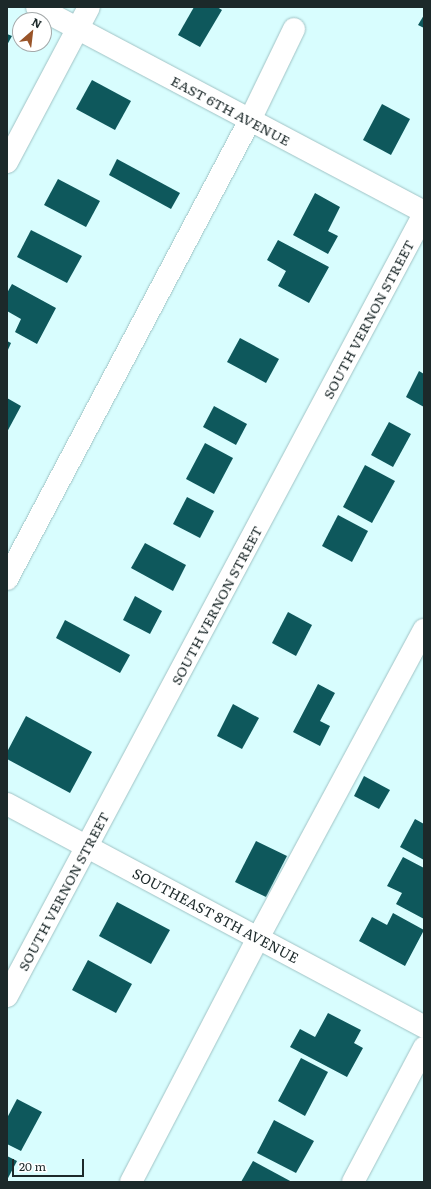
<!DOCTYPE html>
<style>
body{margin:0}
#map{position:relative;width:431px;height:1189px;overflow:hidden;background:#d8fdfe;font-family:Literata,serif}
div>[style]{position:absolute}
.building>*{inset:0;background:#0e585c}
.roads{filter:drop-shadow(0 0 1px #a0c3c5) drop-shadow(0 0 1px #a0c3c5)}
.minor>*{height:22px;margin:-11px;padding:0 11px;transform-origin:11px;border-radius:11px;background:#fff}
span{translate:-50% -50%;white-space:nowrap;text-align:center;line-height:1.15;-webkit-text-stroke:4px #fff;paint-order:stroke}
.street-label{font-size:14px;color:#1c292a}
.frame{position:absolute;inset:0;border:8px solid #1c292a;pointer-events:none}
.north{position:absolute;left:12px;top:12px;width:40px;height:40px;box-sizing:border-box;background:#fff;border:1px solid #a4a9aa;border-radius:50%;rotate:28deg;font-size:11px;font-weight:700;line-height:16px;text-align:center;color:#1c292a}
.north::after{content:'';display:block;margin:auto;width:14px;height:18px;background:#995429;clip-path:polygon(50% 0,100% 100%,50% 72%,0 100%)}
.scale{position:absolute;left:12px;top:1159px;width:72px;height:18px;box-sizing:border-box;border:2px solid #1c292a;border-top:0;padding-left:5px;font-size:12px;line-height:14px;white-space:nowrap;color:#1c292a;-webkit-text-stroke:3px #fff;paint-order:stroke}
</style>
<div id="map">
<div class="building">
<i style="clip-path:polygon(194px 7px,217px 7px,222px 10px,200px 47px,178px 35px)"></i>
<i style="clip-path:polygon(424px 15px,424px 28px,418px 25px)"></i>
<i style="clip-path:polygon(7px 34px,12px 36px,7px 45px)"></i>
<i style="clip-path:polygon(92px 80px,131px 101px,115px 130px,76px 109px)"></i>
<i style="clip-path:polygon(382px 104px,410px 119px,391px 155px,363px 140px)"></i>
<i style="clip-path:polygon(117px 159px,180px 193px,171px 209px,109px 175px)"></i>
<i style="clip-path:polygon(58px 179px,100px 201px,86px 227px,44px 205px)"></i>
<i style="clip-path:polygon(315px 193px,340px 207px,328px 231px,338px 236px,328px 254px,293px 235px)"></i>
<i style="clip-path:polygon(31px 230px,82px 256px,67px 283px,17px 257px)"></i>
<i style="clip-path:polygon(278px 240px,329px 267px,309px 303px,278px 286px,286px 271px,267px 260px)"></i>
<i style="clip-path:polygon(12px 284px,56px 308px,37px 344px,15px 332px,21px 319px,7px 311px,7px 293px)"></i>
<i style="clip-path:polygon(240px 338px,279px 359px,266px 383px,227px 362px)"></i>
<i style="clip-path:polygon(7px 341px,11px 343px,7px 352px)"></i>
<i style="clip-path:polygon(419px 371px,424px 374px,424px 407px,406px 397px)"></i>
<i style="clip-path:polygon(7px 398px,21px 406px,7px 432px)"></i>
<i style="clip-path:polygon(214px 406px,247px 424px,236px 445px,203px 427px)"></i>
<i style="clip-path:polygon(389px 422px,411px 434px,393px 467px,371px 455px)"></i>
<i style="clip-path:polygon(205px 443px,233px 458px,214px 494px,186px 479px)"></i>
<i style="clip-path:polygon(365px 465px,395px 481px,372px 523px,343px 507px)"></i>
<i style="clip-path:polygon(187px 497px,214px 511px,200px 538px,173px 524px)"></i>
<i style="clip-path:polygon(338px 515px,368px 531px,352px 562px,322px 546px)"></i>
<i style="clip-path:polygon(145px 543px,186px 565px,173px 591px,131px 568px)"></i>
<i style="clip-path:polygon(135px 596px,162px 611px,150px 634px,123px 620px)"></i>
<i style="clip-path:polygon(288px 612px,312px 625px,296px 656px,272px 643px)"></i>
<i style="clip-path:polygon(65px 620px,130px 655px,120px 673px,56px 638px)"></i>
<i style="clip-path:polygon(318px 684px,335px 693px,320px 721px,330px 726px,320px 746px,293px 732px)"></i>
<i style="clip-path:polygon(233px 704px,259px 718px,242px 749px,217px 736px)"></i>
<i style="clip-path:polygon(26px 716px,92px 752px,70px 793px,7px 759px,7px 752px)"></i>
<i style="clip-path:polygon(364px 776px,390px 790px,379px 809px,354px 796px)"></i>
<i style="clip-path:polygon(415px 819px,424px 824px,424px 860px,400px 847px)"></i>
<i style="clip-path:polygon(256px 841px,287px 856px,266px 897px,235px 882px)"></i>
<i style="clip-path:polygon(403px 857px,424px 868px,424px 919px,396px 904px,402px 893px,387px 886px)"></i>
<i style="clip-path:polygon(117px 902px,170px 930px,151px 964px,99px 936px)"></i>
<i style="clip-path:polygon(393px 913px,424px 930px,405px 966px,359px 941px,372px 917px,387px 925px)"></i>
<i style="clip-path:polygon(88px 960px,132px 984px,116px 1013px,72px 990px)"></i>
<i style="clip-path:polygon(328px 1013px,361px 1030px,354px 1043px,363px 1048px,347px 1077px,290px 1047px,300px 1029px,315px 1037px)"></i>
<i style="clip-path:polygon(301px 1058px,328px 1072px,305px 1116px,278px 1101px)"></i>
<i style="clip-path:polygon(17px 1099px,42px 1112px,21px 1151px,7px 1144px,7px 1118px)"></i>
<i style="clip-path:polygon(274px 1120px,314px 1141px,296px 1173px,257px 1153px)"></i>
<i style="clip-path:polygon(7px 1156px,17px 1161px,7px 1180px)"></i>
<i style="clip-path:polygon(253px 1161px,292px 1182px,241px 1182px)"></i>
</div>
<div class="roads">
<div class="minor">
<i style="left:37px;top:7px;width:438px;rotate:27.9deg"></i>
<i style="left:7px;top:162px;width:175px;rotate:-62.1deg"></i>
<i style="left:7px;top:579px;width:519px;rotate:-62.1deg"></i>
<i style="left:250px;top:120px;width:101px;rotate:-64.2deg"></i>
<i style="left:7px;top:804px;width:473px;rotate:28.1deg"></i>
<i style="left:7px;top:996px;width:886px;rotate:-61.93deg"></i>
<i style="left:131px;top:1182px;width:275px;rotate:-62.5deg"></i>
<i style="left:258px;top:938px;width:350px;rotate:-61.7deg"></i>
<i style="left:353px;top:1182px;width:152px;rotate:-62.1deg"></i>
</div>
</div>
<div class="street-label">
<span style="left:231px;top:110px;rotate:28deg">EAST 6TH AVENUE</span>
<span style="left:368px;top:319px;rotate:-62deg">SOUTH VERNON STREET</span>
<span style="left:216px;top:605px;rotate:-62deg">SOUTH VERNON STREET</span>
<span style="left:63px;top:891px;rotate:-62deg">SOUTH VERNON STREET</span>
<span style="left:216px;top:915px;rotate:28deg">SOUTHEAST 8TH AVENUE</span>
</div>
<div class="frame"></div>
<div class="north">N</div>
<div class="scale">20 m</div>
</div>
